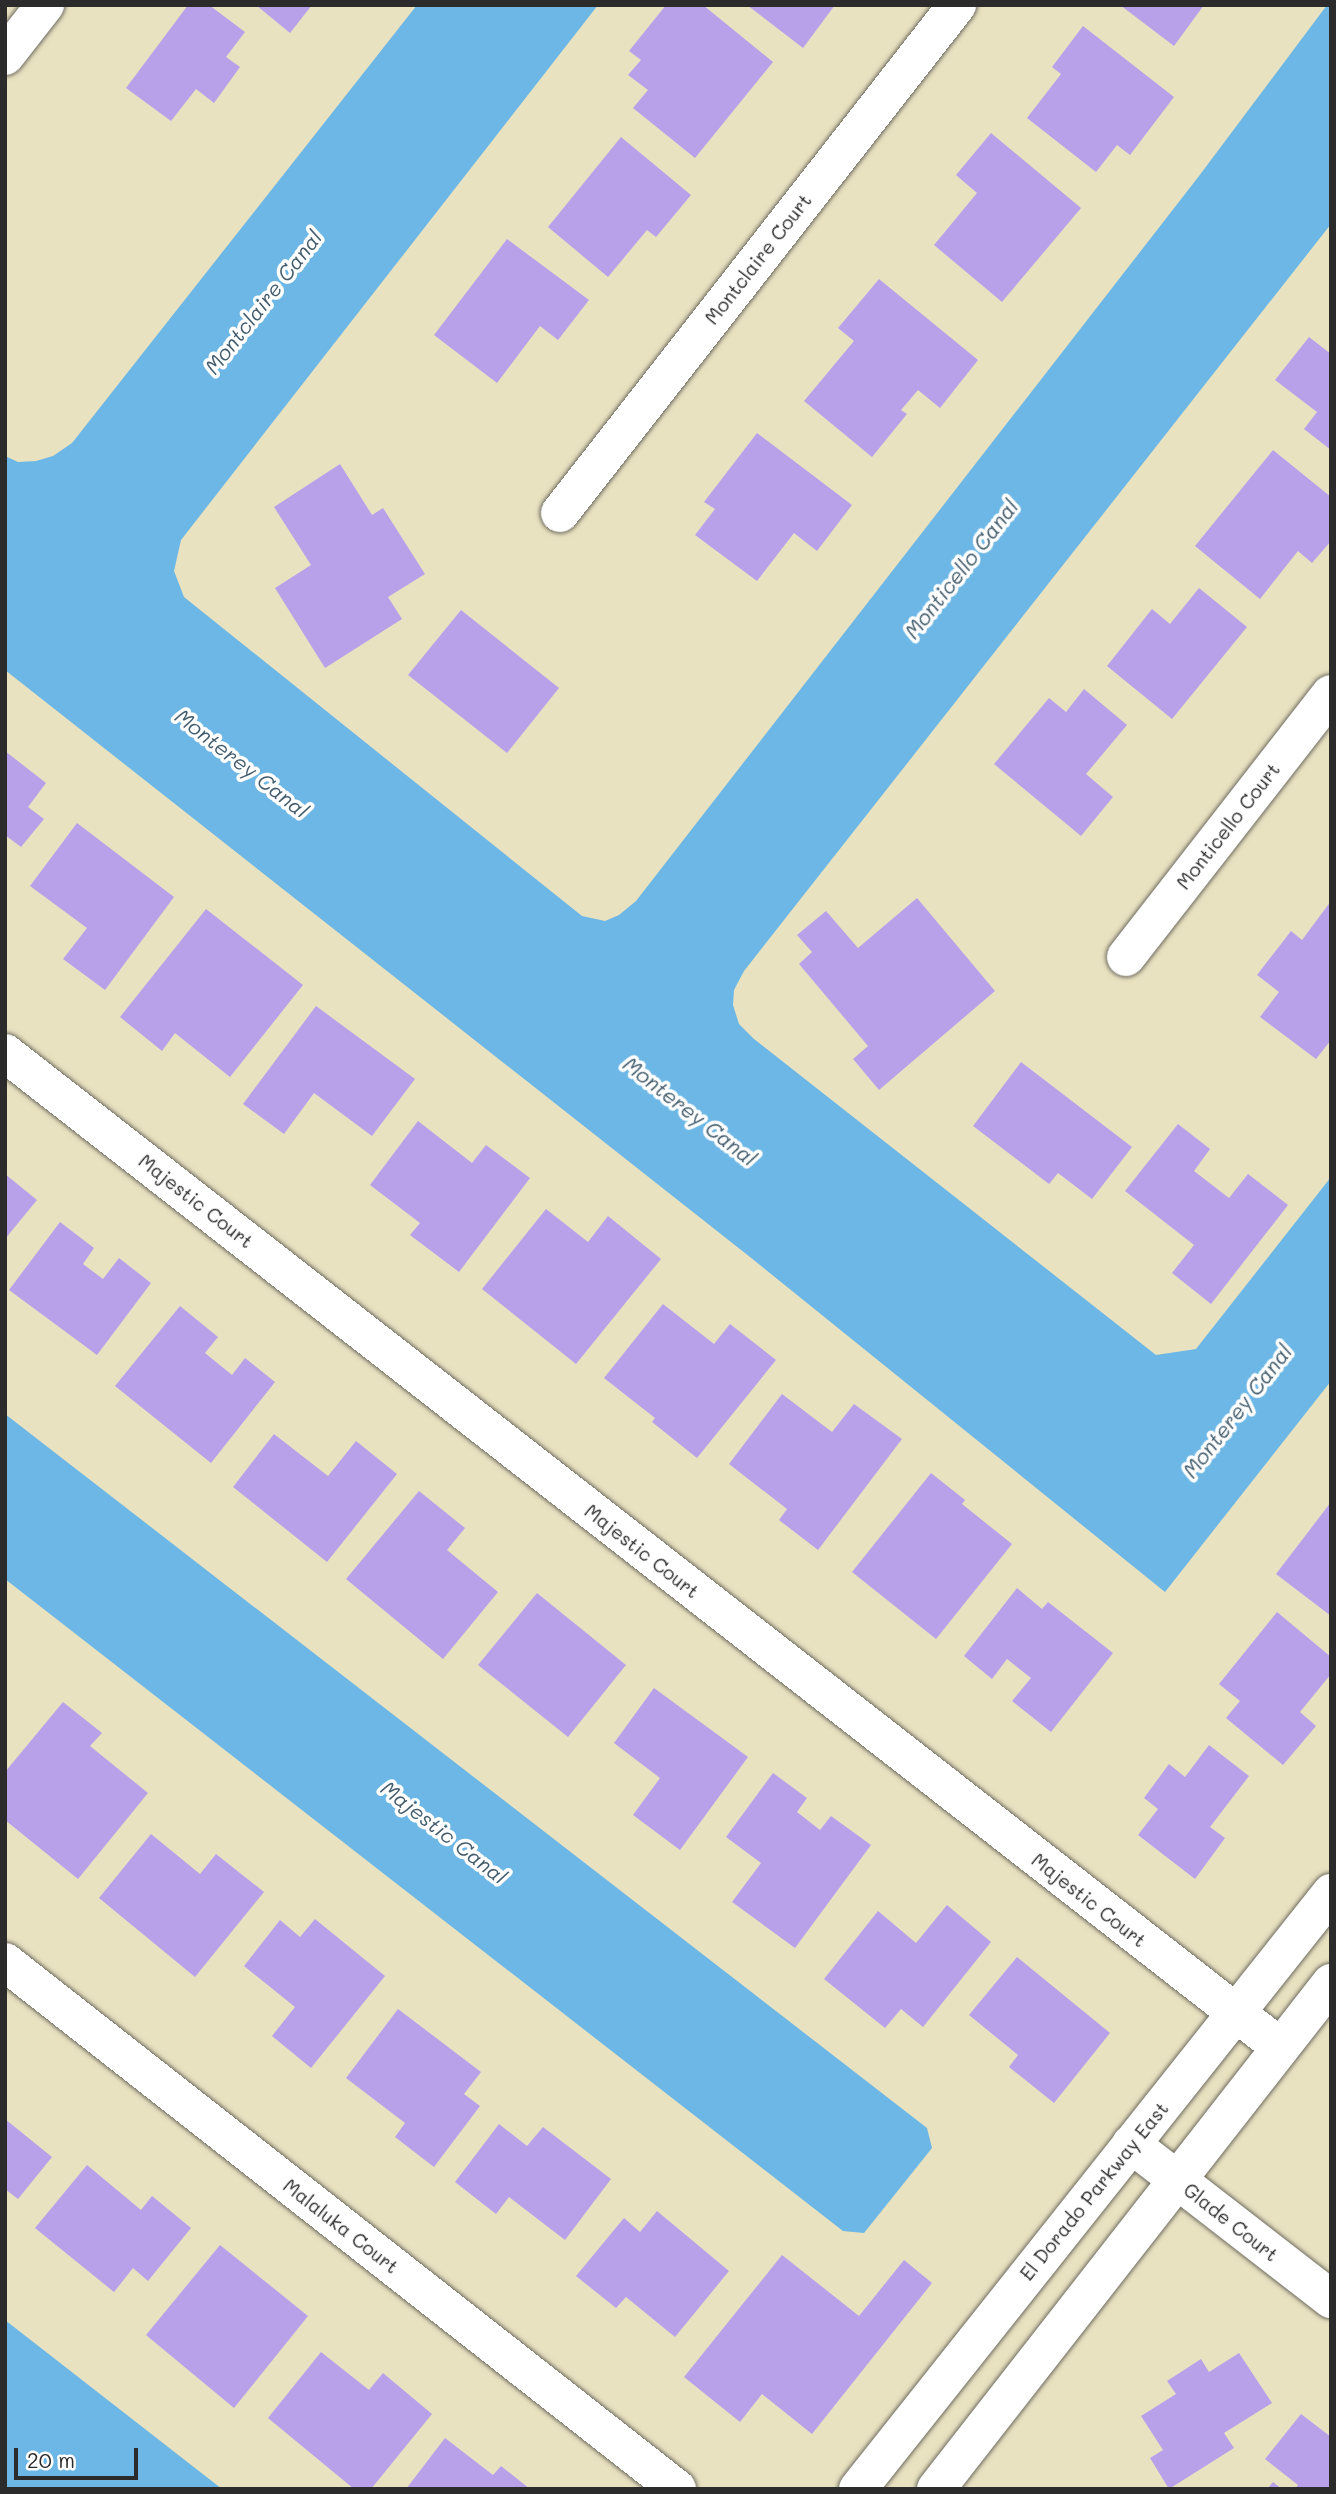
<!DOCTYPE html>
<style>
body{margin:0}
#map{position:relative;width:1336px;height:2494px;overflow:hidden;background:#e9e2c1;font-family:Mali,sans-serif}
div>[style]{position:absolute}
.water>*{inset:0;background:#6cb7e5}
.building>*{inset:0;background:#b9a1e9}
.roads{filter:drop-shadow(0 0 2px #6e6b60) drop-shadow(0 0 2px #6e6b60)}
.minor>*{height:38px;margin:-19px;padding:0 19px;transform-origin:19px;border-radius:19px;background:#fff}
span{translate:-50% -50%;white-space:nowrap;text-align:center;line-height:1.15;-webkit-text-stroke:7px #fff;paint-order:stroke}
.street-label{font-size:19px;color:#2b2b2b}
.water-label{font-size:21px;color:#425c6c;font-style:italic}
.frame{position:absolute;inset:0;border:7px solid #2b2b2b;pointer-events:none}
.scale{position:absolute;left:14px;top:2448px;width:124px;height:32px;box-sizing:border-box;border:4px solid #2b2b2b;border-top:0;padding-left:9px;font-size:21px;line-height:24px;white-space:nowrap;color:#2b2b2b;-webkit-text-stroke:5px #fff;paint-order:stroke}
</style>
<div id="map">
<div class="water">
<i style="clip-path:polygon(417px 5px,598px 5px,181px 540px,174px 571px,184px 597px,582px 916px,605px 921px,619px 915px,636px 901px,1199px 176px,1327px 5px,1331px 5px,1331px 224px,744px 971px,734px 990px,733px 1005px,739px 1024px,754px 1039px,1156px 1355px,1196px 1349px,1331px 1177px,1331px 1381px,1165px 1592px,750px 1257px,5px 670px,5px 456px,18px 462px,36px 461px,53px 456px,72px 443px)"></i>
<i style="clip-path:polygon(5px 1414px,927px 2128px,932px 2148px,864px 2233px,843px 2231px,5px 1579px)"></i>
<i style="clip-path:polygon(5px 2320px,222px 2489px,5px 2489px)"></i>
</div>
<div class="building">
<i style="clip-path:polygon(188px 5px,209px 5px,245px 32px,226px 57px,240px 67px,214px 103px,196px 89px,171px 121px,126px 88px)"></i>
<i style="clip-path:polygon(256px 5px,312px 5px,290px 33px)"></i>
<i style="clip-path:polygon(666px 5px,703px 5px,773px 62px,695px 158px,633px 108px,648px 90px,628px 75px,641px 60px,629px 51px)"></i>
<i style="clip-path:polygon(747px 5px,835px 5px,803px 48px)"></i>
<i style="clip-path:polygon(1120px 5px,1204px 5px,1174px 46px)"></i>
<i style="clip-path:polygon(1083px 26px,1174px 97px,1130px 155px,1117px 145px,1096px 172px,1027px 118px,1061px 74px,1052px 67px)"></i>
<i style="clip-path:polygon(991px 133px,1081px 208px,1002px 302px,934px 245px,977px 193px,956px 175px)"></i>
<i style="clip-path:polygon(621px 137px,691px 195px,656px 237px,647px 230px,608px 277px,548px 227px)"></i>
<i style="clip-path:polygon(507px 239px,589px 300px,558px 340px,540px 326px,497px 383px,434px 335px)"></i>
<i style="clip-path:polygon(879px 279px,978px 360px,940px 408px,918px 390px,901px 410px,907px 414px,872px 457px,804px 401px,854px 341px,838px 328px)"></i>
<i style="clip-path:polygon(1309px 337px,1331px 354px,1331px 450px,1304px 429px,1317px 412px,1275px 380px)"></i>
<i style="clip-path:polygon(757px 433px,852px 505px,817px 551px,794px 533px,757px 581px,695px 535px,715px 509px,704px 502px)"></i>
<i style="clip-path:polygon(1273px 450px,1331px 497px,1331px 541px,1312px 563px,1298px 551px,1260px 599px,1195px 546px)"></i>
<i style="clip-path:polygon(340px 464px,372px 515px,383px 508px,425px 574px,388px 597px,402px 619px,325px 668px,275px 588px,311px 565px,274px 507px)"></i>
<i style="clip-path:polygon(1199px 588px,1247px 627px,1172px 719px,1107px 666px,1152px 609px,1170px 624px)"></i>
<i style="clip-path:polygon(461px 610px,559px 688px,507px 753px,408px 675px)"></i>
<i style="clip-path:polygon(1084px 689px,1127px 725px,1086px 774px,1113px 797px,1081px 836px,994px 764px,1049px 698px,1066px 712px)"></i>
<i style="clip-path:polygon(5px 751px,46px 783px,28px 807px,44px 819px,21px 847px,5px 835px)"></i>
<i style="clip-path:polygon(77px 823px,174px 897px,105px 990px,63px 959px,87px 928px,30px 886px)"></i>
<i style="clip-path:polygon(917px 898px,995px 991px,879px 1090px,853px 1059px,868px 1046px,799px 964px,812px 952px,797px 935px,826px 911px,858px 948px)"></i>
<i style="clip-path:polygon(1331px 901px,1331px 1040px,1316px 1059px,1260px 1017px,1279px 992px,1257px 975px,1291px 931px,1302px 940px)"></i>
<i style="clip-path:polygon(206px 909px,303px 985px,230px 1077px,175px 1033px,162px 1051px,120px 1017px)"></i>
<i style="clip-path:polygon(316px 1006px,415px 1079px,372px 1136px,314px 1093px,284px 1134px,243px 1104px)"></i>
<i style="clip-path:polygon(1021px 1062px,1132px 1147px,1092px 1199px,1058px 1173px,1049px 1184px,973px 1126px)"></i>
<i style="clip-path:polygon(418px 1121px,472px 1163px,486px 1145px,530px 1178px,459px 1272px,410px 1235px,420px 1223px,370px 1185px)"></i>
<i style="clip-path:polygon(1178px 1124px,1210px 1149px,1194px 1171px,1229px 1198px,1248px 1174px,1288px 1205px,1211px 1304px,1172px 1273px,1194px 1245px,1125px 1191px)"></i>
<i style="clip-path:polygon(5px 1174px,37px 1200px,5px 1239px)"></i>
<i style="clip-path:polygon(546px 1209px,588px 1242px,608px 1216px,661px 1259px,576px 1364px,482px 1289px)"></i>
<i style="clip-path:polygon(60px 1222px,94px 1248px,83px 1264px,103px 1279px,119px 1258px,151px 1283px,97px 1355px,9px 1290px)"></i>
<i style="clip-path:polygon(663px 1304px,714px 1344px,730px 1324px,776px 1360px,697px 1458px,652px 1422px,655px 1418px,604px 1378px)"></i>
<i style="clip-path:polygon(180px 1306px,218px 1337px,205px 1353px,232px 1375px,245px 1358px,275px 1382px,211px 1463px,115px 1386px)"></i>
<i style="clip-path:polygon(782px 1394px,832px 1432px,854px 1404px,902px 1439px,818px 1550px,779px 1520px,787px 1509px,729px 1464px)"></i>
<i style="clip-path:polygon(274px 1434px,328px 1476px,356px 1441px,397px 1474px,327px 1562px,233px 1487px)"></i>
<i style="clip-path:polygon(931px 1473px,965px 1500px,962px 1504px,1012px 1544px,936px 1639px,852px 1572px)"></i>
<i style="clip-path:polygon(419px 1491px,465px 1528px,447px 1550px,498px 1592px,443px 1659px,346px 1579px)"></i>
<i style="clip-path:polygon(1331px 1502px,1331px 1616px,1276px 1574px)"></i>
<i style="clip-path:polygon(1017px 1588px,1042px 1609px,1048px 1602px,1113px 1653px,1051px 1732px,1012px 1701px,1031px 1678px,1007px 1659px,992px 1679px,964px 1656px)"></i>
<i style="clip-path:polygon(537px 1593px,626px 1665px,568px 1737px,478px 1665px)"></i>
<i style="clip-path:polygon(1277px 1612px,1331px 1657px,1331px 1674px,1300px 1712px,1316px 1726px,1283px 1765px,1226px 1718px,1240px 1701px,1219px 1684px)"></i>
<i style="clip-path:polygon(654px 1688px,748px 1757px,680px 1850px,633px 1815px,660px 1778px,614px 1743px)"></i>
<i style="clip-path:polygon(63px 1702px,102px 1733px,90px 1746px,148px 1793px,78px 1879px,5px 1820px,5px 1772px)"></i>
<i style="clip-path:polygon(1209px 1745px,1249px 1776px,1210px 1827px,1225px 1838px,1195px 1879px,1138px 1835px,1158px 1809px,1144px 1798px,1169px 1764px,1185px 1777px)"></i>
<i style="clip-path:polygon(773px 1773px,807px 1798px,797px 1812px,820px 1830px,831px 1816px,871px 1845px,795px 1948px,732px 1902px,761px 1863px,726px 1837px)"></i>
<i style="clip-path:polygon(151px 1834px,200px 1874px,216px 1854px,264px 1892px,195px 1977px,99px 1898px)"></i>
<i style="clip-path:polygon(947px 1905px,991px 1942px,923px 2027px,901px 2009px,885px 2028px,824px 1979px,878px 1911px,916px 1943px)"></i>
<i style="clip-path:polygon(315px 1919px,385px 1976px,311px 2068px,272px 2036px,295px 2007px,244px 1966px,280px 1920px,300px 1937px)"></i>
<i style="clip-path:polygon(1017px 1957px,1110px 2033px,1054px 2103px,1009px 2067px,1018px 2055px,969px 2015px)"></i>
<i style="clip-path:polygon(398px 2009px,481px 2072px,464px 2094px,480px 2106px,434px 2167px,395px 2137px,405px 2123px,346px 2078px)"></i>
<i style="clip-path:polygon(5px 2119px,52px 2157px,18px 2199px,5px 2189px)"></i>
<i style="clip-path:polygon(499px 2124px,527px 2146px,543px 2127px,611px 2179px,565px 2240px,509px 2197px,496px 2214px,455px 2182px)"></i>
<i style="clip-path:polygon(87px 2165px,141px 2210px,152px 2196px,191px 2228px,148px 2281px,133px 2268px,114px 2292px,35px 2228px)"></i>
<i style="clip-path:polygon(657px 2211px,729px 2271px,675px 2337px,626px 2297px,616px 2308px,576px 2276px,624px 2218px,640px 2232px)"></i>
<i style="clip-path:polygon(220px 2245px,308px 2316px,234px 2408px,146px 2335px)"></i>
<i style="clip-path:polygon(782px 2255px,859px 2316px,904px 2260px,932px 2283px,812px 2434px,762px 2394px,740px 2422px,684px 2377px)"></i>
<i style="clip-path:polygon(321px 2352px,369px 2390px,383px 2373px,432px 2414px,371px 2489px,354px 2489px,268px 2418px)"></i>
<i style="clip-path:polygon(1239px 2353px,1272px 2403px,1224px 2433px,1234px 2448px,1169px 2489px,1150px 2458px,1163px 2450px,1141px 2416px,1176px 2394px,1167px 2381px,1201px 2359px,1209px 2372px)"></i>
<i style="clip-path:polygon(1301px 2414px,1331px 2437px,1331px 2489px,1295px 2489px,1298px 2485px,1265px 2459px)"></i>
<i style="clip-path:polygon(445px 2438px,493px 2475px,501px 2466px,530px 2489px,406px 2489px)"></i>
<i style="clip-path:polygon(1273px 2482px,1282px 2489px,1267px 2489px)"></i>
</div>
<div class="roads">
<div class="minor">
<i style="left:5px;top:56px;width:65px;rotate:-51.9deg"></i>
<i style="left:560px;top:513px;width:645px;rotate:-51.99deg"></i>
<i style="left:1126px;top:957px;width:333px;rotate:-52.1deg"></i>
<i style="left:5px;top:1053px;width:1617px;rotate:37.94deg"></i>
<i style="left:5px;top:1962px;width:854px;rotate:38.1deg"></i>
<i style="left:1131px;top:2144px;width:253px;rotate:37.8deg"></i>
<i style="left:858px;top:2489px;width:761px;rotate:-51.56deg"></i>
<i style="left:936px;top:2489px;width:642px;rotate:-52.02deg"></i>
</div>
</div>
<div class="street-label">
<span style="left:758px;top:259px;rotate:-52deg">Montclaire Court</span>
<span style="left:1228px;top:826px;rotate:-52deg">Monticello Court</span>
<span style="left:196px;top:1201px;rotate:38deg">Majestic Court</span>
<span style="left:642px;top:1551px;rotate:38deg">Majestic Court</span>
<span style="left:1089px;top:1900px;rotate:38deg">Majestic Court</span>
<span style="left:1094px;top:2191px;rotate:-51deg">El Dorado Parkway East</span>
<span style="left:1231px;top:2222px;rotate:38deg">Glade Court</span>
<span style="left:341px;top:2226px;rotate:38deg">Malaluka Court</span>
</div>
<div class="water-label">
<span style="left:263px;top:302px;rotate:-52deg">Montclaire Canal</span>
<span style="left:961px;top:569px;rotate:-52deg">Monticello Canal</span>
<span style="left:242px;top:763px;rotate:38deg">Monterey Canal</span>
<span style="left:690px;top:1111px;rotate:38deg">Monterey Canal</span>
<span style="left:1237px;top:1411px;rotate:-52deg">Monterey Canal</span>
<span style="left:444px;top:1832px;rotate:38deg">Majestic Canal</span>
</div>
<div class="frame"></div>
<div class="scale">20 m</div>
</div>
